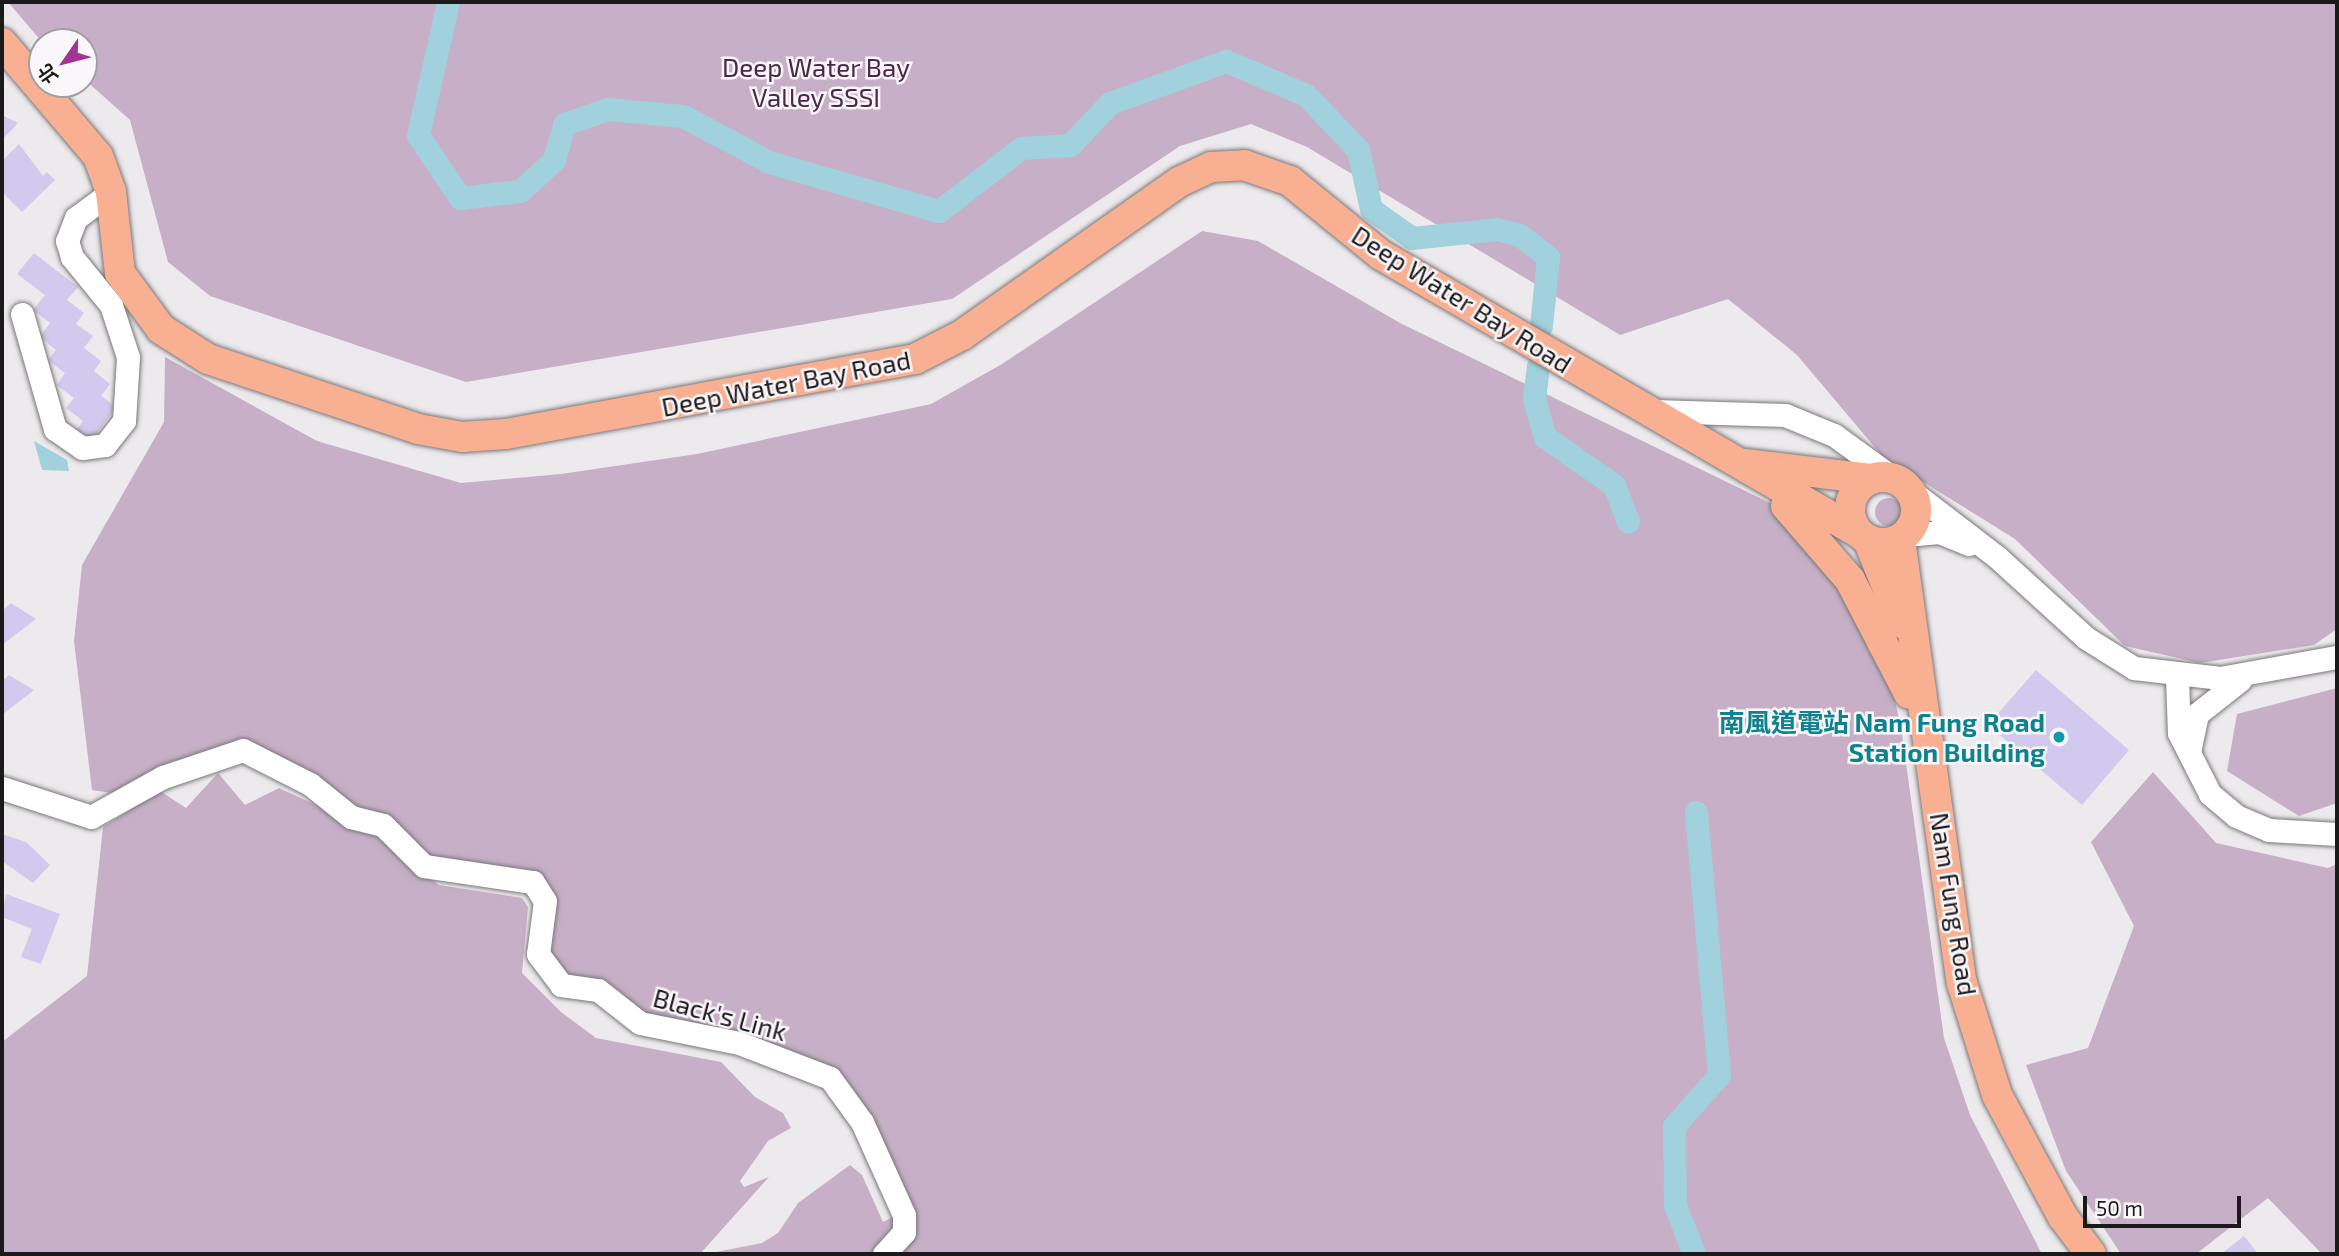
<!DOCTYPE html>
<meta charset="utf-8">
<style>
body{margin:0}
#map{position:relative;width:2339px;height:1256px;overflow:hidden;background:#edeaed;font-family:"Exo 2","Noto Sans TC",sans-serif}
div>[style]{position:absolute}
.green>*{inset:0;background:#c7b0c7}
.round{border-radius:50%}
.water>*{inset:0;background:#a1d1dd}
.canal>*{height:23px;margin:-11.5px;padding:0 11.5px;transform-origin:11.5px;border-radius:11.5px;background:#a1d1dd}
.building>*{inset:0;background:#d1c9ee}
.roads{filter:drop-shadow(0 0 2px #7a787a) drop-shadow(0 0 2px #7a787a)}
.minor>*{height:23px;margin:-11.5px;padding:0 11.5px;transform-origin:11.5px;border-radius:11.5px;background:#fff}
.major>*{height:30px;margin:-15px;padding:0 15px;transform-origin:15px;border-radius:15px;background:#f8af92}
.major>.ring{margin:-15px;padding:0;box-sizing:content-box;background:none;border:30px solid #f8af92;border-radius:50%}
.dots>*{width:19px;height:19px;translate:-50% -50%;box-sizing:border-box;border:4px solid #faf7fa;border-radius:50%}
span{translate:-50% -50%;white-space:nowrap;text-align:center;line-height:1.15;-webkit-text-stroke:5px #faf7fa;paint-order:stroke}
.park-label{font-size:26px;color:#4c264d}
.street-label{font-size:26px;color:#1b1a1b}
.culture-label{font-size:26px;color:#0d838f;font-weight:700}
.right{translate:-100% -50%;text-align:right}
.frame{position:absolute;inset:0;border:4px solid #1b1a1b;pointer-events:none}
.north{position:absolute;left:28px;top:28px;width:70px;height:70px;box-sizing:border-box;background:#faf7fa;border:2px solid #a19fa1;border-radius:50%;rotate:235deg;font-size:19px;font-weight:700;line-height:28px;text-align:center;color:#1b1a1b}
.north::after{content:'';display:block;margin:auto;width:24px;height:32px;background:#a23493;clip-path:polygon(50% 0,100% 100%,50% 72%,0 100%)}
.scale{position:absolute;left:2083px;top:1196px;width:158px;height:32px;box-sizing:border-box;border:4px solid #1b1a1b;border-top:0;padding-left:9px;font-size:21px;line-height:24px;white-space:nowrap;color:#1b1a1b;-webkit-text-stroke:5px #faf7fa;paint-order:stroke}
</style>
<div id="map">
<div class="green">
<i style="clip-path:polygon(8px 2px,2337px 2px,2337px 629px,2314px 645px,2200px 663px,2125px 646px,2015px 539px,1883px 457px,1797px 355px,1728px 299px,1620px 335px,1307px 147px,1251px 124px,1180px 146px,952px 299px,466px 382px,210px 296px,168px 262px,130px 120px,84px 79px,84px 42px,42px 42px)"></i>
<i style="clip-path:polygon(1202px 231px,1258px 241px,1402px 324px,1770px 503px,1853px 603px,1869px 652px,1874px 651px,1891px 684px,1901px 727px,1944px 1038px,1970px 1115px,2042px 1254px,706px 1254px,762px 1243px,778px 1233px,798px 1203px,850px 1165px,862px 1175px,883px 1222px,906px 1211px,848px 1095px,641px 1019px,563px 980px,545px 960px,547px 898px,440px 868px,265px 755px,111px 793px,92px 790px,74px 641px,82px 565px,164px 422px,165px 357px,317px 441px,461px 483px,561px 474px,697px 454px,931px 404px,1002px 364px)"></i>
<i class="round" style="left:1875px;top:498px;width:28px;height:28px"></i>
<i style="clip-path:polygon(2337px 688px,2337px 803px,2299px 816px,2227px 771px,2237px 714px)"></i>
<i style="clip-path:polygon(2153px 772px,2216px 843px,2328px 868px,2337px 864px,2337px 1254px,2322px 1254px,2268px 1198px,2196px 1254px,2121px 1254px,2066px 1171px,2026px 1065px,2088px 1048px,2134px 926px,2091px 842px)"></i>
<i style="clip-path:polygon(218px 773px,245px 805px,279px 788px,368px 829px,439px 885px,522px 898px,528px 907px,522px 973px,561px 1012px,596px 1038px,721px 1062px,755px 1097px,783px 1113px,791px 1128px,768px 1141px,740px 1181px,744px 1187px,769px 1177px,700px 1254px,2px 1254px,2px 1042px,87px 976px,103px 827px,160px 791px,186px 808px)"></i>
</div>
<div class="water">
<i style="clip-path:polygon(34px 441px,67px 460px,69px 471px,42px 470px)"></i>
</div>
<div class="canal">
<i style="left:448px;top:2px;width:136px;rotate:102.7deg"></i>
<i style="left:418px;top:135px;width:76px;rotate:56.3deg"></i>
<i style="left:460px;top:198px;width:60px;rotate:-6.7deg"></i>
<i style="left:520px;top:191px;width:46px;rotate:-42.4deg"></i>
<i style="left:554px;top:160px;width:37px;rotate:-74deg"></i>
<i style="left:564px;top:124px;width:46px;rotate:-18.8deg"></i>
<i style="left:608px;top:109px;width:75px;rotate:5.3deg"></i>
<i style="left:683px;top:116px;width:98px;rotate:28.1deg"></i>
<i style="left:769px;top:162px;width:177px;rotate:16.1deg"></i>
<i style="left:939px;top:211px;width:103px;rotate:-37.5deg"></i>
<i style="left:1021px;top:148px;width:49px;rotate:-3.5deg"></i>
<i style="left:1070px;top:145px;width:58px;rotate:-46.4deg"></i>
<i style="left:1110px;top:103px;width:123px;rotate:-19.9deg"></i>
<i style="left:1226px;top:61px;width:87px;rotate:23deg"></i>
<i style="left:1306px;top:95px;width:76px;rotate:46.6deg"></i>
<i style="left:1358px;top:150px;width:60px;rotate:77.6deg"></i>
<i style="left:1371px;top:209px;width:50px;rotate:35.3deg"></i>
<i style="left:1412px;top:238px;width:85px;rotate:-6deg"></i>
<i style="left:1497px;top:229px;width:24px;rotate:15deg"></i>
<i style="left:1520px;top:235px;width:36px;rotate:38deg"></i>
<i style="left:1548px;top:257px;width:69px;rotate:95.8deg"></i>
<i style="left:1538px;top:366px;width:33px;rotate:97deg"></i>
<i style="left:1534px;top:399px;width:40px;rotate:74deg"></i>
<i style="left:1545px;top:437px;width:84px;rotate:34.8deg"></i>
<i style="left:1614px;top:485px;width:39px;rotate:69deg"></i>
<i style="left:1694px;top:1254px;width:53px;rotate:-111.2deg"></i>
<i style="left:1675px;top:1205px;width:79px;rotate:-90.7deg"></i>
<i style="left:1674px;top:1126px;width:68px;rotate:-48.6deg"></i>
<i style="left:1719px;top:1075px;width:264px;rotate:-95deg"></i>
</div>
<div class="building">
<i style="clip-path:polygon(2px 115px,18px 123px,2px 140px)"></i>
<i style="clip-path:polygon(19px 144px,43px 176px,47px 172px,55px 180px,22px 212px,2px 192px,2px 161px)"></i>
<i style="clip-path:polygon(34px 253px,78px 287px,67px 300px,84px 313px,76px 324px,93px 336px,84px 348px,101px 361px,94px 371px,110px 384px,101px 396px,116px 407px,89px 444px,74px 433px,83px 421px,66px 408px,74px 398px,57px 385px,65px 373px,48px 360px,56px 350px,40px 337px,50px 323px,33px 310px,45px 295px,17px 274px)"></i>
<i style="clip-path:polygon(11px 603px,36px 619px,2px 645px,2px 611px)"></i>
<i style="clip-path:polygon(2036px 670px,2129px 750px,2082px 805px,1988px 725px)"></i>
<i style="clip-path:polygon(9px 675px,34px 690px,2px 715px,2px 681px)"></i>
<i style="clip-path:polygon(2px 834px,26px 842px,50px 865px,33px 883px,2px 861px)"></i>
<i style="clip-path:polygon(6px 894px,60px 914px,41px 964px,21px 957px,32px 929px,2px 917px)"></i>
<i style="clip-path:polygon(2244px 1236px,2258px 1254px,2221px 1254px)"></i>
</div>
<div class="roads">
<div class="minor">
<i style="left:22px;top:314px;width:120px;rotate:74deg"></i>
<i style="left:55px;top:429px;width:33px;rotate:35deg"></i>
<i style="left:82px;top:448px;width:23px;rotate:-7deg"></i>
<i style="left:105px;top:445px;width:31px;rotate:-52deg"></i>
<i style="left:124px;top:421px;width:64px;rotate:-86.4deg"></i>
<i style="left:128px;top:357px;width:55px;rotate:-108.1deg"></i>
<i style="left:111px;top:305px;width:62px;rotate:-129.1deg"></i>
<i style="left:72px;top:257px;width:17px;rotate:-107deg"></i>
<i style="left:67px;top:241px;width:25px;rotate:-69deg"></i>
<i style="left:76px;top:218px;width:44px;rotate:-36.6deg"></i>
<i style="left:1654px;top:411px;width:131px;rotate:1.7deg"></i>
<i style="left:1785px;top:415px;width:53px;rotate:22.2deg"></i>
<i style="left:1834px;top:435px;width:77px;rotate:36deg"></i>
<i style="left:1906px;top:487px;width:115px;rotate:37.6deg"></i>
<i style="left:1997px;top:557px;width:120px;rotate:42.3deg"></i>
<i style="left:2086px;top:638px;width:57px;rotate:32deg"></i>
<i style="left:2134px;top:668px;width:87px;rotate:6.6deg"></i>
<i style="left:2220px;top:678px;width:119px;rotate:-10.2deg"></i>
<i style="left:1906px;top:535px;width:33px;rotate:-5deg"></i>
<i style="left:1939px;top:532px;width:32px;rotate:22deg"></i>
<i style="left:2177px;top:677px;width:56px;rotate:88deg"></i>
<i style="left:2179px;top:733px;width:68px;rotate:63.1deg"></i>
<i style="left:2210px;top:794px;width:34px;rotate:40deg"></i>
<i style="left:2236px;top:816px;width:36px;rotate:23deg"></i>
<i style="left:2269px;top:830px;width:68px;rotate:3.4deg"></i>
<i style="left:2189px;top:752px;width:39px;rotate:-78deg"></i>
<i style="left:2197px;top:714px;width:55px;rotate:-38.3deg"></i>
<i style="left:2px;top:788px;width:94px;rotate:18deg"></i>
<i style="left:91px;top:817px;width:82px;rotate:-29.1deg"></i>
<i style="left:163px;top:777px;width:84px;rotate:-18.6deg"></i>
<i style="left:243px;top:750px;width:75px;rotate:26.9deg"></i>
<i style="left:310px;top:784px;width:53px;rotate:38.8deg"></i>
<i style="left:351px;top:817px;width:33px;rotate:14deg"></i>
<i style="left:383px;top:825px;width:58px;rotate:45deg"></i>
<i style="left:424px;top:866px;width:110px;rotate:8.4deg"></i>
<i style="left:533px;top:882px;width:22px;rotate:58deg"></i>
<i style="left:545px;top:901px;width:53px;rotate:97.5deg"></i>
<i style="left:538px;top:954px;width:39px;rotate:53deg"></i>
<i style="left:561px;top:985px;width:37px;rotate:8deg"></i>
<i style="left:598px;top:990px;width:53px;rotate:38.2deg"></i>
<i style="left:640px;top:1023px;width:101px;rotate:11.4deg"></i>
<i style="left:739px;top:1043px;width:97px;rotate:21deg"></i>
<i style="left:830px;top:1078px;width:54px;rotate:54deg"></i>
<i style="left:862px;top:1122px;width:102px;rotate:65.7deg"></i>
<i style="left:904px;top:1215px;width:17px;rotate:90deg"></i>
<i style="left:904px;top:1232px;width:30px;rotate:132deg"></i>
</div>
<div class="major">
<i style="left:2px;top:43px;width:148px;rotate:49.7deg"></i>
<i style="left:98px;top:156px;width:38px;rotate:70deg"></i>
<i style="left:111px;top:192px;width:81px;rotate:83.7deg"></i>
<i style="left:120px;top:273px;width:69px;rotate:53.8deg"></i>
<i style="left:161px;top:329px;width:56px;rotate:32.6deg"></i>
<i style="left:208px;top:359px;width:221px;rotate:18.4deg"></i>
<i style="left:418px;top:429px;width:45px;rotate:10.3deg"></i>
<i style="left:462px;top:437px;width:44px;rotate:-3.9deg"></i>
<i style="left:506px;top:434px;width:416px;rotate:-10.4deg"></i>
<i style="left:915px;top:359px;width:53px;rotate:-27.1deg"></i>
<i style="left:962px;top:335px;width:266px;rotate:-35.2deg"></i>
<i style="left:1179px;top:182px;width:35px;rotate:-25deg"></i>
<i style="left:1211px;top:167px;width:33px;rotate:-3deg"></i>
<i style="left:1244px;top:165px;width:49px;rotate:19.2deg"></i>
<i style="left:1290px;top:181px;width:117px;rotate:39.1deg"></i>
<i style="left:1381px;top:255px;width:553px;rotate:30.18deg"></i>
<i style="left:1745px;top:464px;width:126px;rotate:6.8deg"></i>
<i class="ring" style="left:1850px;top:477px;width:36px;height:36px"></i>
<i style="left:1786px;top:506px;width:98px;rotate:49.1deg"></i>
<i style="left:1850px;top:580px;width:128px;rotate:62.6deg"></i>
<i style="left:1900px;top:539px;width:448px;rotate:82.1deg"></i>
<i style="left:1962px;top:983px;width:117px;rotate:72.6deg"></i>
<i style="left:1997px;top:1095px;width:139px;rotate:61.6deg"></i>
<i style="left:2063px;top:1217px;width:46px;rotate:52.9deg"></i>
<i style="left:1868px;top:540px;width:90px;rotate:67.7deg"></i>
</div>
</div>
<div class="dots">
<i style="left:2059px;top:737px;background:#0f9aa8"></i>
</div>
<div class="park-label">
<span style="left:816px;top:82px">Deep Water Bay<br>Valley SSSI</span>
</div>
<div class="street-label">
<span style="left:1462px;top:299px;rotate:32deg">Deep Water Bay Road</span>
<span style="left:786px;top:383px;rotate:-11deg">Deep Water Bay Road</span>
<span style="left:1954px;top:904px;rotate:81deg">Nam Fung Road</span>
<span style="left:720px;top:1014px;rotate:15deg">Black's Link</span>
</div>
<div class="culture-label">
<span class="right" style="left:2045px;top:737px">南風道電站 Nam Fung Road<br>Station Building</span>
</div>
<div class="frame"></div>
<div class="north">北</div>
<div class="scale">50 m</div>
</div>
